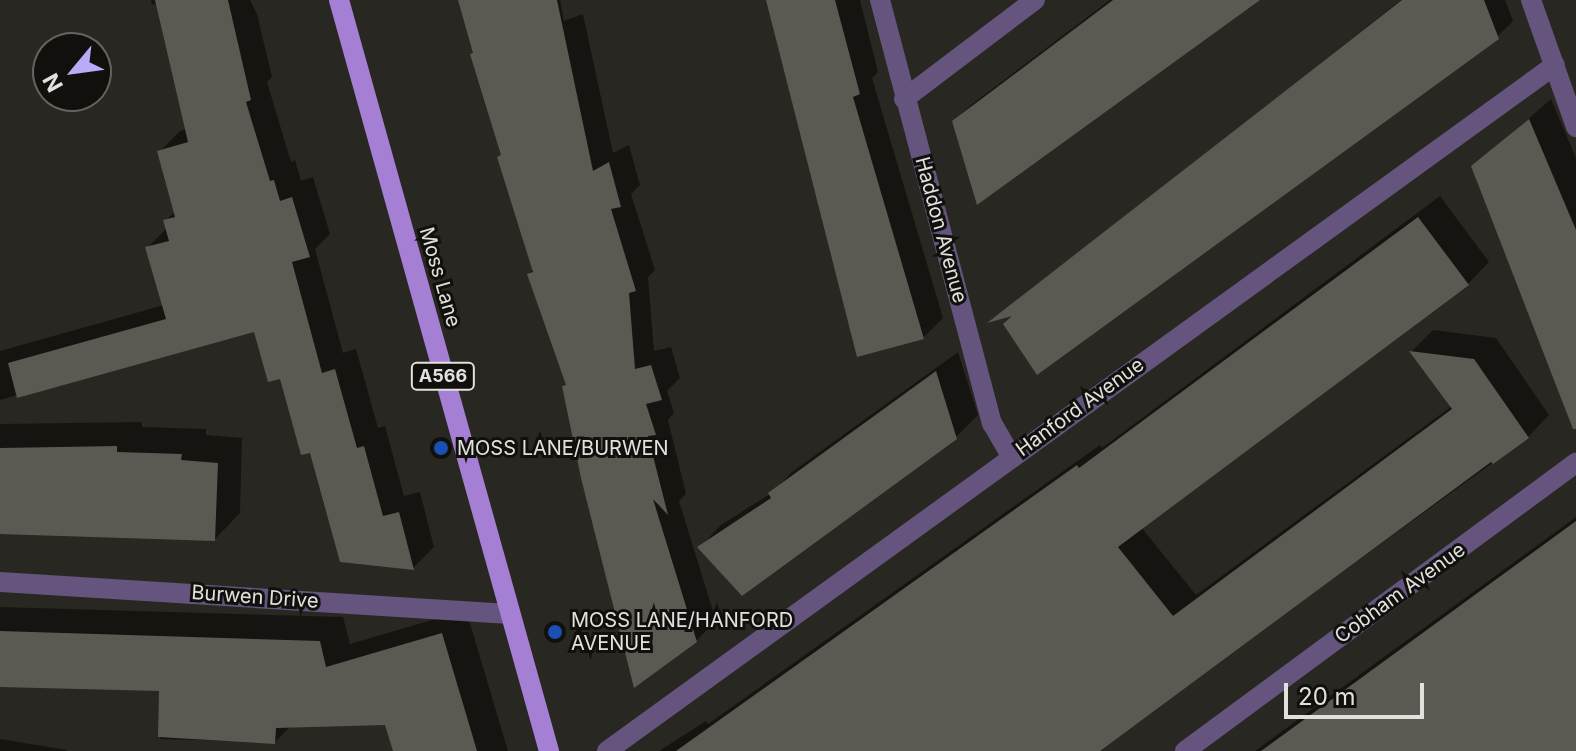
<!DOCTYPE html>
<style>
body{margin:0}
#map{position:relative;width:1576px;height:751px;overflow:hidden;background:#292721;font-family:Inter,sans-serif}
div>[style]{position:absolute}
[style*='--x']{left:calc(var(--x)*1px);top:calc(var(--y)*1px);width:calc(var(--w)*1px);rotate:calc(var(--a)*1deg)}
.shadow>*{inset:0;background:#0007}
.building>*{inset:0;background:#5c5953}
.street>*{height:20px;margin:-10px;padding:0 10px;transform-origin:10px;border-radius:10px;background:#65547d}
.primary>*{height:20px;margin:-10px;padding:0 10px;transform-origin:10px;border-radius:10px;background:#a47fd3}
.dots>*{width:22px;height:22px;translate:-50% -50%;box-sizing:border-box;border:4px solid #11100d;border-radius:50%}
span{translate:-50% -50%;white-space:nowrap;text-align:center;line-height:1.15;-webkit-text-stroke:6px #11100d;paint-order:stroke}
.shield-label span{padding:2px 6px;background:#11100d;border:2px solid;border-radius:6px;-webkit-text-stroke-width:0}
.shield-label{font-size:18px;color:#e3e1de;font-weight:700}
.street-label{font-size:20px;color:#e3e1de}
.poi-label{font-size:20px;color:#e3e1de}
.left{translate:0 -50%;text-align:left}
.north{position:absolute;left:32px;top:32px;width:80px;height:80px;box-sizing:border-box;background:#11100d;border:2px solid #656461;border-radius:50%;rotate:241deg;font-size:22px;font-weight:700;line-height:32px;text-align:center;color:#e3e1de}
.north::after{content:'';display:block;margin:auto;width:28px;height:36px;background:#bbaaf6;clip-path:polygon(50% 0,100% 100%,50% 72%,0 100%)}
.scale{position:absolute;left:1284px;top:683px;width:140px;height:36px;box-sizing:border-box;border:4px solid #e3e1de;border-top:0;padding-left:10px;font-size:24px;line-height:28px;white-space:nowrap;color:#e3e1de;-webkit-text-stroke:6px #11100d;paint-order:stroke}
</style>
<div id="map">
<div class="shadow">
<div style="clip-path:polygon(151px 0,250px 0,257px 14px,272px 77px,267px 82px,291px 162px,295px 160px,301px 181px,313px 177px,330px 234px,315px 249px,343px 353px,356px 349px,378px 428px,385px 426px,404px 496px,420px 492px,434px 547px,413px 568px,311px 450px,282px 377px,255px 329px,0 400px,0 351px,164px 305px,147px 248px,167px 228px,165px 221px,176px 211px,159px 152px,180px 131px,187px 129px,157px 3px,152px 5px)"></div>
<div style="clip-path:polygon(459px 0,560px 0,564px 21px,583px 14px,613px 153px,629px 145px,640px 185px,631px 194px,655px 270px,648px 277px,654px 351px,671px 347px,680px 378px,667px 391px,674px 413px,668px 420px,686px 494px,679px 501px,716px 621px,696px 641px,564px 387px,567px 383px,529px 274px,534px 269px)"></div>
<div style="clip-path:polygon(768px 0,860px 0,878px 72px,872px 78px,943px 318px,923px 338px)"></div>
<div style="clip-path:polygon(1110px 0,1256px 0,954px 121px,971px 105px)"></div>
<div style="clip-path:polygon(1401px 0,1505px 0,1513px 21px,1497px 37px,1015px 314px,994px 319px)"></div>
<div style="clip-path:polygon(1551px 99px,1576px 158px,1576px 413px,1474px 167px)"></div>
<div style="clip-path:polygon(1440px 196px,1489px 262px,1468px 284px,1141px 527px,1196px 595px,1452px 406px,1412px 351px,1433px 330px,1496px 338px,1549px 415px,1528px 437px,1096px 751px,659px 751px,706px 721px,708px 724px,1100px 445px,1102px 448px)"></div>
<div style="clip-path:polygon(958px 352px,978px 415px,956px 437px,700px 547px,721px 525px,773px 492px,792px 472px)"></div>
<div style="clip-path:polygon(142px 422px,142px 427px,206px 429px,206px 435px,242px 438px,240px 513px,215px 539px,0 532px,0 424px)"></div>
<div style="clip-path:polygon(1576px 517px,1576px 751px,1255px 751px)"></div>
<div style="clip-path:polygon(0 607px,343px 617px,350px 644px,466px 610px,508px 751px,394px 751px,380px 708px,291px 726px,275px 742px,160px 739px,161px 689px,0 685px)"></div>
<div style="clip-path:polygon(0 739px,67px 750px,67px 751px,0 751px)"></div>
</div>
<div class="building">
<div style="clip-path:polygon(155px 0,228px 0,251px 100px,246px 102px,270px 181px,274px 180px,280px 201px,292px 197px,310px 257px,292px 262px,322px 373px,335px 369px,357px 448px,364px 446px,383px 516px,399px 512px,414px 570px,340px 562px,310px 453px,301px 455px,280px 379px,268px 382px,254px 332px,17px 398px,8px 363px,166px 319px,145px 247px,169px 241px,163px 220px,175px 217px,157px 151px,188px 142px)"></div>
<div style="clip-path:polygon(458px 0,557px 0,593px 171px,609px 162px,621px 207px,611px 209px,636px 291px,629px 293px,635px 369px,651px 365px,662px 400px,646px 404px,656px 435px,648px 436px,668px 515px,653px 499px,697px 642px,634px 688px,581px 478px,562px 386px,566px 385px,527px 274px,533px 272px,497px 157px,501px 155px,470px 54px,473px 53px)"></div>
<div style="clip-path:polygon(766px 0,835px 0,860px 94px,853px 97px,924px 339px,857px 357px)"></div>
<div style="clip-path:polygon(1113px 0,1260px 0,977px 205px,952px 121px)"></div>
<div style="clip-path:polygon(1402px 0,1484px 0,1499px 39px,1037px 375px,1003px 324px,1012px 316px,987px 323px)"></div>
<div style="clip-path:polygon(1529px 119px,1576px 230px,1576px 429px,1573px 429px,1471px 166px)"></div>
<div style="clip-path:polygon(1418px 217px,1469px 285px,1118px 547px,1173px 616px,1452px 409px,1409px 351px,1474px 359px,1529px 438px,1493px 464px,1491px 462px,1100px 751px,676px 751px,1077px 465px,1079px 468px)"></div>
<div style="clip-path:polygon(936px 371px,957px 439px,742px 596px,697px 547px,771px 498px,768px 493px)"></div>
<div style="clip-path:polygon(117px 446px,117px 452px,182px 454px,181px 460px,218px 463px,215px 541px,0 534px,0 448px)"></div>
<div style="clip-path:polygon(1576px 521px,1576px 751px,1261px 751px)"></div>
<div style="clip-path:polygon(0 631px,320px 641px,326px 667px,442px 633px,477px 751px,393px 751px,385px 725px,276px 728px,275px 744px,158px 737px,159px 691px,0 687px)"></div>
</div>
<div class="street">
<div style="--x:880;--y:0;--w:438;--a:75.2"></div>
<div style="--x:992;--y:423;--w:39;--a:60"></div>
<div style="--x:1531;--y:0;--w:135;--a:70.5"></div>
<div style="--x:904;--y:99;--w:164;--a:-37.1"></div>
<div style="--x:0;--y:582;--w:511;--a:3.59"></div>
<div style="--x:607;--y:751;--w:1170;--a:-35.89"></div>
<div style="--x:1185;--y:751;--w:486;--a:-36.4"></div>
</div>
<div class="primary">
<div style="--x:339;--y:0;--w:780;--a:74.38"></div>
</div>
<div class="dots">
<div style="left:441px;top:448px;background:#1a4fb4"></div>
<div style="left:555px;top:632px;background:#1a4fb4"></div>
</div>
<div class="shield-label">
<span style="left:443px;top:376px">A566</span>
</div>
<div class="street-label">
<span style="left:941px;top:230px;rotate:75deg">Haddon Avenue</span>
<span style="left:440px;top:277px;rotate:74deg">Moss Lane</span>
<span style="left:1080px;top:407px;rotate:-36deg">Hanford Avenue</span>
<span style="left:1400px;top:593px;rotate:-36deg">Cobham Avenue</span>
<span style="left:255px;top:597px;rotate:4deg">Burwen Drive</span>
</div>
<div class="poi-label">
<span class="left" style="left:457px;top:448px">MOSS LANE/BURWEN</span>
<span class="left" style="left:571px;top:632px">MOSS LANE/HANFORD<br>AVENUE</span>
</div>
<div class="north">N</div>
<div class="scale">20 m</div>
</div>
